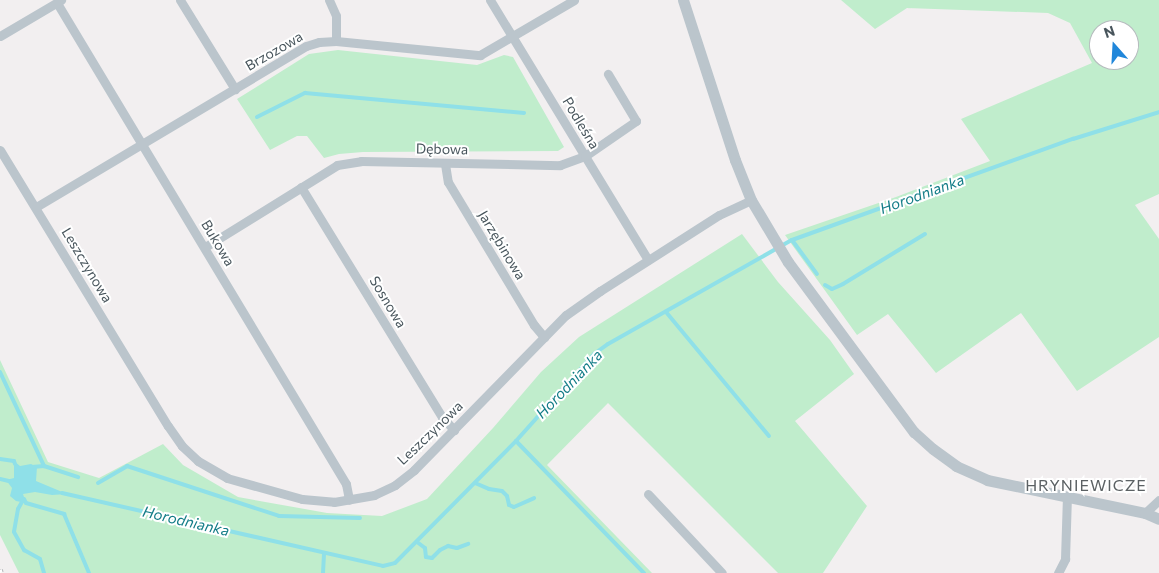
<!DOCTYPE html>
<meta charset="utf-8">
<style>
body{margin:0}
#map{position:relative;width:1159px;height:573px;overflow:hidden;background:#f2eff0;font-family:Commissioner,sans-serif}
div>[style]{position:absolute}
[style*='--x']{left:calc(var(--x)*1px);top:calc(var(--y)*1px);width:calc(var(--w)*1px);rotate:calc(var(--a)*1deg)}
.green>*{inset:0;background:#c0edcc}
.water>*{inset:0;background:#8fe0e8}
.stream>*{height:4px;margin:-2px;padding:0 2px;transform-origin:2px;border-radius:2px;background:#8fe0e8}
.minor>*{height:9px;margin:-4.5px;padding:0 4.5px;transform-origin:4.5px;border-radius:4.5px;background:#bbc5cc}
.tertiary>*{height:11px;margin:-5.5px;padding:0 5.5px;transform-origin:5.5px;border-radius:5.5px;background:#bbc5cc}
.rail>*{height:5.5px;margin-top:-2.75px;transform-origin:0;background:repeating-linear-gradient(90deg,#fff 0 11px,#b2b5b9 0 22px);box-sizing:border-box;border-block:1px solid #b2b5b9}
span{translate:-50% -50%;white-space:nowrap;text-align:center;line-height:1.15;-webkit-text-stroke:4px #fff;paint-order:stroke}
.street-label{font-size:14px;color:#48555c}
.water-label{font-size:15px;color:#127c87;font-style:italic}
.quarter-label{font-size:16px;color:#5c6164;letter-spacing:1px}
.north{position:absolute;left:1089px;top:20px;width:50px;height:50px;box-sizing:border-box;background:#fff;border:1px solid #b6bbbe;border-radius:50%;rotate:341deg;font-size:14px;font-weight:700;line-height:20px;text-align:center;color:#48555c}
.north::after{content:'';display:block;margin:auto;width:18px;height:22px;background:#2187da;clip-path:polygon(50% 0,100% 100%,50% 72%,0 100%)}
</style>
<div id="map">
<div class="green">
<div style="clip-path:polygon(evenodd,841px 0,1159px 0,1159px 194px,1135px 205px,1159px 239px,1159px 337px,1077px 391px,1021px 313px,936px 373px,888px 314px,857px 335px,785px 235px,896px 197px,990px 161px,961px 119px,1092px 63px,1070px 23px,1048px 13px,907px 8px,875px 29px,841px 0,1099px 30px,1129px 30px,1129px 60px,1099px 60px,1099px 30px)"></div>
<div style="clip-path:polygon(338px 50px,477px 65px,504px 55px,513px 57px,564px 147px,558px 151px,363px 152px,339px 154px,324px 158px,307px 136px,297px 136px,270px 150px,237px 99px,309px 54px)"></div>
<div style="clip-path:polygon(742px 234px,778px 282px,830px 340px,854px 374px,795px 421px,867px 506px,823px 573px,778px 573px,608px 403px,547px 465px,652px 573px,19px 573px,0 535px,0 360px,48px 462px,99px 478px,163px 444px,183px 465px,238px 497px,327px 513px,382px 516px,427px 499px,493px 428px,541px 372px,579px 337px)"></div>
</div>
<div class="water">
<div style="clip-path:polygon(14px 461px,20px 466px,31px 464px,37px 467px,36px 481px,67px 494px,52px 495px,35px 492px,23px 494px,26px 503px,16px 501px,10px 496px,12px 488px,6px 480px,14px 478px)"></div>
</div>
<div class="stream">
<div style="--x:257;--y:117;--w:54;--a:-26.6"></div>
<div style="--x:305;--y:93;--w:220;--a:5.2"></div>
<div style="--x:792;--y:240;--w:42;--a:53.7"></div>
<div style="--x:825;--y:285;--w:8;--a:30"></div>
<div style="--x:832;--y:289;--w:12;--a:-24"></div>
<div style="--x:843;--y:284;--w:96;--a:-31.4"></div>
<div style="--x:666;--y:312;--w:161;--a:50.3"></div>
<div style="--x:0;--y:372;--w:104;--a:64.9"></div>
<div style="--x:516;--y:441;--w:184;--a:45.9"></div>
<div style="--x:0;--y:459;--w:14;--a:8"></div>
<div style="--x:14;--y:461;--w:3;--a:72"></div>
<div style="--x:32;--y:467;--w:12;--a:-5"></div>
<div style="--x:44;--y:466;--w:36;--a:18"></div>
<div style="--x:0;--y:479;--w:9;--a:13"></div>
<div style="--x:98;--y:483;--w:34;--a:-30"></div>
<div style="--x:127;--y:466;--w:160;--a:18.2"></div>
<div style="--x:279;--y:516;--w:81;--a:1.4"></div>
<div style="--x:475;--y:483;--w:15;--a:23"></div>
<div style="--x:489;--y:489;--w:13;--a:9"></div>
<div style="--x:502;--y:491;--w:7;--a:45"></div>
<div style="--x:507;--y:496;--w:9;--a:77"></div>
<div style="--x:509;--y:505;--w:5;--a:22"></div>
<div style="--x:514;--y:507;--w:22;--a:-24"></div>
<div style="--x:62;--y:493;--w:329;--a:12.8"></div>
<div style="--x:383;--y:566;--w:12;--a:-14"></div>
<div style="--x:395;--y:563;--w:172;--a:-45.2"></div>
<div style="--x:516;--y:441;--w:117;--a:-48.1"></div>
<div style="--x:594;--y:354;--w:17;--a:-36"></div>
<div style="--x:608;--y:344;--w:211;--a:-29.5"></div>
<div style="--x:792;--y:240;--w:299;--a:-19.8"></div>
<div style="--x:1073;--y:139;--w:90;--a:-17.4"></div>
<div style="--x:24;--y:499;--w:4;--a:63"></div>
<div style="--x:26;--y:503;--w:40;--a:16"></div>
<div style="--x:64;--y:514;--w:64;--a:67"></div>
<div style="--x:23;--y:500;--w:10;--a:119"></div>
<div style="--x:18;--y:509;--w:23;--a:100"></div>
<div style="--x:14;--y:532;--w:21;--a:61"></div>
<div style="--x:24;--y:550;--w:18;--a:29"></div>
<div style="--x:40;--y:559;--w:15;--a:74"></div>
<div style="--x:417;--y:542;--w:10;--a:37"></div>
<div style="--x:425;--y:548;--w:9;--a:84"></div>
<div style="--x:426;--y:557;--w:6;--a:9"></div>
<div style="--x:432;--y:558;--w:11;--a:-45"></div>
<div style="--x:440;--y:550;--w:9;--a:-27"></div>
<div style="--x:448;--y:546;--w:9;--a:13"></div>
<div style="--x:457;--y:548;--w:12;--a:-20"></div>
<div style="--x:323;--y:573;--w:20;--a:-87"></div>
</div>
<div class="minor">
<div style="--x:180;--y:0;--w:105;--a:58.3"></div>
<div style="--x:329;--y:0;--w:17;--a:66"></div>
<div style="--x:336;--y:16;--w:25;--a:90"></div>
<div style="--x:490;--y:0;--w:304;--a:58.7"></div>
<div style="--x:57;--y:3;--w:561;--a:59"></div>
<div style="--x:346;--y:484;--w:16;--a:79"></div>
<div style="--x:0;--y:36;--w:71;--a:-30.5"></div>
<div style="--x:0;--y:150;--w:323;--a:58.7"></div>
<div style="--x:168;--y:426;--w:24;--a:55"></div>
<div style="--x:182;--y:446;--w:22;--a:43"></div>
<div style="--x:198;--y:461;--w:34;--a:30"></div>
<div style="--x:227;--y:478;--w:78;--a:15.6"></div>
<div style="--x:302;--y:499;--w:32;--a:5"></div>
<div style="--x:334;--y:502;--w:41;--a:-9.9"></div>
<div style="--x:374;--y:495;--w:23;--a:-25"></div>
<div style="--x:395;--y:485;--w:24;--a:-38"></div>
<div style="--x:414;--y:470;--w:217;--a:-45.6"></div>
<div style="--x:566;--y:315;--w:42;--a:-35.2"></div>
<div style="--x:600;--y:291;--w:141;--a:-32.6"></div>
<div style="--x:719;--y:215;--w:35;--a:-25"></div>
<div style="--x:445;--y:164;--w:18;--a:81"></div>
<div style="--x:448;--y:182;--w:167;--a:59"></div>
<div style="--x:534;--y:325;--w:16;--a:50"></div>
<div style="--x:301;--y:187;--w:270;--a:58.5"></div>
<div style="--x:442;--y:417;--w:18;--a:47"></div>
<div style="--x:36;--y:207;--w:314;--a:-30.8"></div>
<div style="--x:306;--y:46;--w:14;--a:-17"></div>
<div style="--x:319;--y:42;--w:17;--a:-3"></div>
<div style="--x:336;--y:41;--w:145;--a:5.6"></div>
<div style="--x:480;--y:55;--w:109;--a:-30.3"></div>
<div style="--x:205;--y:247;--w:155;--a:-31.8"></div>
<div style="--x:337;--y:165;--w:24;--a:-9"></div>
<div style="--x:361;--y:161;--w:199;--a:1.2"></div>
<div style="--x:560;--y:165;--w:27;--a:-20"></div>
<div style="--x:585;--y:156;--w:62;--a:-34.5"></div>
<div style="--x:636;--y:121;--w:55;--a:-120.8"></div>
<div style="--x:648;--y:494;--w:108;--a:46.9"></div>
<div style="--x:1145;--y:513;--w:19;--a:-43"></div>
<div style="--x:1058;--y:573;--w:16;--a:-63"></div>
<div style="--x:1065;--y:559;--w:62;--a:-88.2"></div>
</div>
<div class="tertiary">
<div style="--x:683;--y:0;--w:168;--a:72"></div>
<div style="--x:735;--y:160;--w:43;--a:68.2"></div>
<div style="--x:751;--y:200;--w:72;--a:59.2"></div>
<div style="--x:788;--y:262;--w:212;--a:53.5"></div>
<div style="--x:914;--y:432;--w:25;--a:42"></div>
<div style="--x:933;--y:449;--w:29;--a:36"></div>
<div style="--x:956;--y:466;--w:34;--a:24"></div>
<div style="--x:987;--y:480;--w:161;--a:11.8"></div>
<div style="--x:1145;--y:513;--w:15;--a:23"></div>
</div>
<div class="rail">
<div style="--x:0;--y:570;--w:3;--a:72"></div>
</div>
<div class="street-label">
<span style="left:274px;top:51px;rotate:-30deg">Brzozowa</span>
<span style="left:581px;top:123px;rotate:59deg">Podleśna</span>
<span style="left:442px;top:149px;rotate:1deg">Dębowa</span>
<span style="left:218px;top:243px;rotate:59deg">Bukowa</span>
<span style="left:502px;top:245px;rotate:59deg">Jarzębinowa</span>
<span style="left:87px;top:265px;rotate:59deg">Leszczynowa</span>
<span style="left:388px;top:302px;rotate:59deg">Sosnowa</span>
<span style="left:430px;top:433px;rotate:-44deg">Leszczynowa</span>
</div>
<div class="water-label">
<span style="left:922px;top:194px;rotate:-20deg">Horodnianka</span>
<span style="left:569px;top:384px;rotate:-46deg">Horodnianka</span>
<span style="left:186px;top:521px;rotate:13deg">Horodnianka</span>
</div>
<div class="quarter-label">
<span style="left:1086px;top:485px">HRYNIEWICZE</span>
</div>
<div class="north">N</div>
</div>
